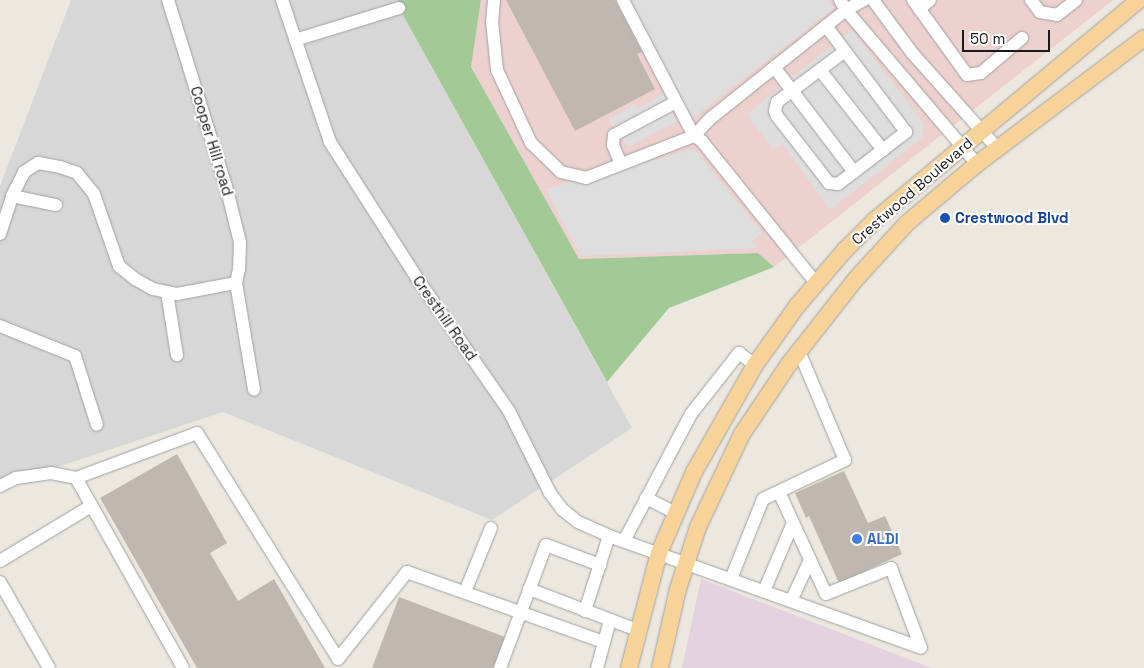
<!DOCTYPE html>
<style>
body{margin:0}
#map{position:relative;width:1144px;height:668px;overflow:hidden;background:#ece8e0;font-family:"Space Grotesk",sans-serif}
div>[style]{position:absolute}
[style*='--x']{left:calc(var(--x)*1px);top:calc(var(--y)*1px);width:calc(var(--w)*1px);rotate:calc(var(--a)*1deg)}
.residential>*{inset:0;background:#d8d7d7}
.commercial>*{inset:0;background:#edd1cf}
.industrial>*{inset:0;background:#e5d2e0}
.forest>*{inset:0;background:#a3ca96}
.parking>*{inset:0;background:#dedede}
.building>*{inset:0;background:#c0b8b0}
.roads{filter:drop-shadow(0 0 1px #a1a1a1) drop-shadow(0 0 1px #a1a1a1)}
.minor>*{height:12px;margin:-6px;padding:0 6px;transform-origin:6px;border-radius:6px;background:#fff}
.major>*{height:16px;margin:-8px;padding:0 8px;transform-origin:8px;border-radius:8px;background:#f8d399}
.dots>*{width:14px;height:14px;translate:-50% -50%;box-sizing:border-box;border:2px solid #fff;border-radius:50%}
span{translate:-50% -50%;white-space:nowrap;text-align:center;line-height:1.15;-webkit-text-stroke:4px #fff;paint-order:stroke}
.street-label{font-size:15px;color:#1a1a1a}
.transit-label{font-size:15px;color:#164399;font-weight:700}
.left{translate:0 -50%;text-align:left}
.shop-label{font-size:15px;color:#366cbe;font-weight:700}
.scale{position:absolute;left:962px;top:30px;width:88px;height:22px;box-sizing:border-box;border:2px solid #1a1a1a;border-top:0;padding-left:6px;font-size:15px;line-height:18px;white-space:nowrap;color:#1a1a1a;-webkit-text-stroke:4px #fff;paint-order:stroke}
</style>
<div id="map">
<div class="residential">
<div style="clip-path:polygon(71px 0,398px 0,399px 8px,632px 428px,492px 520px,223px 412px,0 486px,0 186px)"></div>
</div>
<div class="commercial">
<div style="clip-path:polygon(481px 0,1113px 0,774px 267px,758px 253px,579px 259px,471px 67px)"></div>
</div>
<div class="industrial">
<div style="clip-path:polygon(701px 579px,932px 668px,682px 668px)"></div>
</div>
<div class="forest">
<div style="clip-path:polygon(398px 0,481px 0,471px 67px,579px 259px,758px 253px,774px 267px,669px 308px,607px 382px,399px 8px)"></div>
</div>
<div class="parking">
<div style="clip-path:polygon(626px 0,828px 0,834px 8px,689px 121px)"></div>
<div style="clip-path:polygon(852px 30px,924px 124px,923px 137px,830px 210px,782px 143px,773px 149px,747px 114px)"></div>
<div style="clip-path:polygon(664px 94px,677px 121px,629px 147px,608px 120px,634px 104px,638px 109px)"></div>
<div style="clip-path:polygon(694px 149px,762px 233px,752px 241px,758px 248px,581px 256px,546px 189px)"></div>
</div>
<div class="building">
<div style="clip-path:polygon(506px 0,615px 0,642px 52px,637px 54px,655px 89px,575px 131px)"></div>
<div style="clip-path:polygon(177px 454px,227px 543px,210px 553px,238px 601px,274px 579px,325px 668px,197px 668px,100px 498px)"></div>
<div style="clip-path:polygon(844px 471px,868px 523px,885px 516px,902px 554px,839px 583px,809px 516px,806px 518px,795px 493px)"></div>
<div style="clip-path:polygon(399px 597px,505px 637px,493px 668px,372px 668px)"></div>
</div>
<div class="roads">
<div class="minor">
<div style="--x:168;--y:0;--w:195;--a:72.7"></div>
<div style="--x:226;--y:186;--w:58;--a:76"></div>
<div style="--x:240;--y:242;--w:27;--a:92"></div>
<div style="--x:239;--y:269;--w:14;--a:102"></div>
<div style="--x:236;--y:283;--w:108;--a:80.4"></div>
<div style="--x:282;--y:0;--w:150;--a:71.3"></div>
<div style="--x:330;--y:142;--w:165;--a:57.4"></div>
<div style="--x:419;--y:281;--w:158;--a:55.3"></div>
<div style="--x:509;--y:411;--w:92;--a:63.4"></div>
<div style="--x:550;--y:493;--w:21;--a:53"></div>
<div style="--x:563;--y:510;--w:19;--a:39"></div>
<div style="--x:578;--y:522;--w:34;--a:24"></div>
<div style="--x:609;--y:536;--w:331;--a:19.7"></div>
<div style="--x:494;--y:0;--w:21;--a:95"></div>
<div style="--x:492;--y:21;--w:49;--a:84.2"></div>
<div style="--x:497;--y:70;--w:81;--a:65"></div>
<div style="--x:531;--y:143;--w:42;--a:44"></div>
<div style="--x:561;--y:172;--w:26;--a:13"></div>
<div style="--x:586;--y:178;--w:116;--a:-21.3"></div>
<div style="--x:694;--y:136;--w:153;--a:-117.6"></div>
<div style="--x:840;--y:0;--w:12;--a:59"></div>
<div style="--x:846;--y:10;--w:202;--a:49.6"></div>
<div style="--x:873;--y:0;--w:67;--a:53.5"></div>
<div style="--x:913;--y:54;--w:126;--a:48.2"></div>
<div style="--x:913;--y:0;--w:92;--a:54.2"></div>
<div style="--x:967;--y:75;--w:14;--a:-8"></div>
<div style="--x:981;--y:73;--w:54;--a:-40.5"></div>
<div style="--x:1031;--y:0;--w:15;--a:53"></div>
<div style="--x:1040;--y:12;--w:17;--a:10"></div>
<div style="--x:1057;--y:15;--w:24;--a:-38"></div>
<div style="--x:919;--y:9;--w:14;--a:-39"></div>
<div style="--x:295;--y:40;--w:109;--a:-17.1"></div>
<div style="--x:845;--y:51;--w:85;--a:143.1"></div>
<div style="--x:777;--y:102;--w:9;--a:103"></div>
<div style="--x:775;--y:111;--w:5;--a:68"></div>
<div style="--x:777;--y:116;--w:85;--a:52.2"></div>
<div style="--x:829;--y:183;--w:9;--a:6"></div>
<div style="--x:838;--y:184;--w:20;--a:-37"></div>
<div style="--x:774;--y:67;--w:132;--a:52.7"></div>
<div style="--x:854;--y:172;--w:66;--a:-37.6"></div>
<div style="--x:906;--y:132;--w:133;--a:-127"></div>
<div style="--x:820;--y:70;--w:102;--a:51.8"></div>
<div style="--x:621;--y:164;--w:21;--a:-113"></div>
<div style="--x:613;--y:145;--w:10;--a:-84"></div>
<div style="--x:614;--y:135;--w:70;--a:-28"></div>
<div style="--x:12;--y:196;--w:45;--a:11.6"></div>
<div style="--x:0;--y:234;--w:40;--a:-72"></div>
<div style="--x:12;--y:196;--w:27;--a:-63"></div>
<div style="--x:24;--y:172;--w:17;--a:-33"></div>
<div style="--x:38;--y:163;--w:22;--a:10"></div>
<div style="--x:60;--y:167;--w:18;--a:19"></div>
<div style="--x:77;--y:173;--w:27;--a:51"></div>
<div style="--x:94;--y:194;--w:76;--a:70.9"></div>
<div style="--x:119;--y:266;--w:21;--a:39"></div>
<div style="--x:135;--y:279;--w:21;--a:29"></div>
<div style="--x:153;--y:289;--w:25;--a:12"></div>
<div style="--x:177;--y:294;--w:60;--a:-10.6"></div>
<div style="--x:816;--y:283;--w:182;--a:-128.8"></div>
<div style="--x:702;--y:141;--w:9;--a:-148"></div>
<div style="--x:694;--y:136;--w:25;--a:-47"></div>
<div style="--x:711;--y:118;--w:173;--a:-38.7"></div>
<div style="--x:846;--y:10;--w:21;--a:-29"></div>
<div style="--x:167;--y:292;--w:64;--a:81"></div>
<div style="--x:0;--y:326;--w:81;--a:21.8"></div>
<div style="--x:75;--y:356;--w:72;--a:72.3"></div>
<div style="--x:76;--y:478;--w:129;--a:-20.4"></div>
<div style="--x:197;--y:433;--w:266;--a:58"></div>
<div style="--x:338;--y:659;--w:111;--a:-51.6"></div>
<div style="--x:407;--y:572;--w:209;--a:19.6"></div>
<div style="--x:0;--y:486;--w:18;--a:-27"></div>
<div style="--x:16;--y:478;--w:35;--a:-8"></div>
<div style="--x:51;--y:473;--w:25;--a:11"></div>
<div style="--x:76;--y:478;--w:218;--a:60.6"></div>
<div style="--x:779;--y:492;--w:112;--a:65.3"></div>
<div style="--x:826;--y:594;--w:70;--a:-21.8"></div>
<div style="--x:891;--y:568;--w:85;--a:69.4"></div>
<div style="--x:646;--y:498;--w:34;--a:27"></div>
<div style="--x:624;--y:541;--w:144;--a:-62.2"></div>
<div style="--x:691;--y:414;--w:78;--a:-51.8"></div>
<div style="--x:739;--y:353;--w:20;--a:37"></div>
<div style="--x:0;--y:561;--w:106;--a:-31.1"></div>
<div style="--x:731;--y:579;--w:86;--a:-68.2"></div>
<div style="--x:763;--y:499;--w:91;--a:-25.4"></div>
<div style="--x:845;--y:460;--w:118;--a:-112.9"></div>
<div style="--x:0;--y:582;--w:99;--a:60.3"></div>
<div style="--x:529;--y:589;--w:116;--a:20.8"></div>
<div style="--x:764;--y:591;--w:74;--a:-66.9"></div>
<div style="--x:465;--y:592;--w:69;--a:-67.9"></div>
<div style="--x:791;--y:601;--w:45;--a:-65.1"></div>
<div style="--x:585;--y:611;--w:79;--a:-72.3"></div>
<div style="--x:500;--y:668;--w:131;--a:-69.5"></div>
<div style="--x:546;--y:545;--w:58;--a:20.3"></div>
<div style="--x:597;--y:668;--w:50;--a:-74.8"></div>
</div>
<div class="major">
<div style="--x:629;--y:668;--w:119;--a:-75.4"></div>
<div style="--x:659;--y:553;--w:88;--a:-66.6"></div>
<div style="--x:694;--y:472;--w:123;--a:-60.3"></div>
<div style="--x:755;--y:365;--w:72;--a:-54.6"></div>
<div style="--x:797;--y:306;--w:74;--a:-49.4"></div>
<div style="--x:845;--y:250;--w:42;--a:-45"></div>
<div style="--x:875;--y:220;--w:344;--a:-39.8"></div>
<div style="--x:660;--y:668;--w:81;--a:-77.2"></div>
<div style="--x:678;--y:589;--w:65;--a:-72.1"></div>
<div style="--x:698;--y:527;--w:103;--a:-64.7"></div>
<div style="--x:742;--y:434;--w:84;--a:-56.1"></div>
<div style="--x:789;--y:364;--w:107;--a:-51.8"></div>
<div style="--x:855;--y:280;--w:77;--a:-47.6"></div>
<div style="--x:907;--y:223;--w:92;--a:-40.1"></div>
<div style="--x:977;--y:164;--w:209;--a:-37"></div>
</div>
</div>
<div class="dots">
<div style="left:945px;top:218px;background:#1a4fb4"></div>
<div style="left:857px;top:539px;background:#3f7fe0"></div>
</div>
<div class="street-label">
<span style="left:212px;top:141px;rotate:73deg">Cooper Hill road</span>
<span style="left:912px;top:191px;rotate:-41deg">Crestwood Boulevard</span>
<span style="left:445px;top:318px;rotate:55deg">Cresthill Road</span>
</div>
<div class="transit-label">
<span class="left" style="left:955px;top:218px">Crestwood Blvd</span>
</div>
<div class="shop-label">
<span class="left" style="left:867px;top:539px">ALDI</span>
</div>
<div class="scale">50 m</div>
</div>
